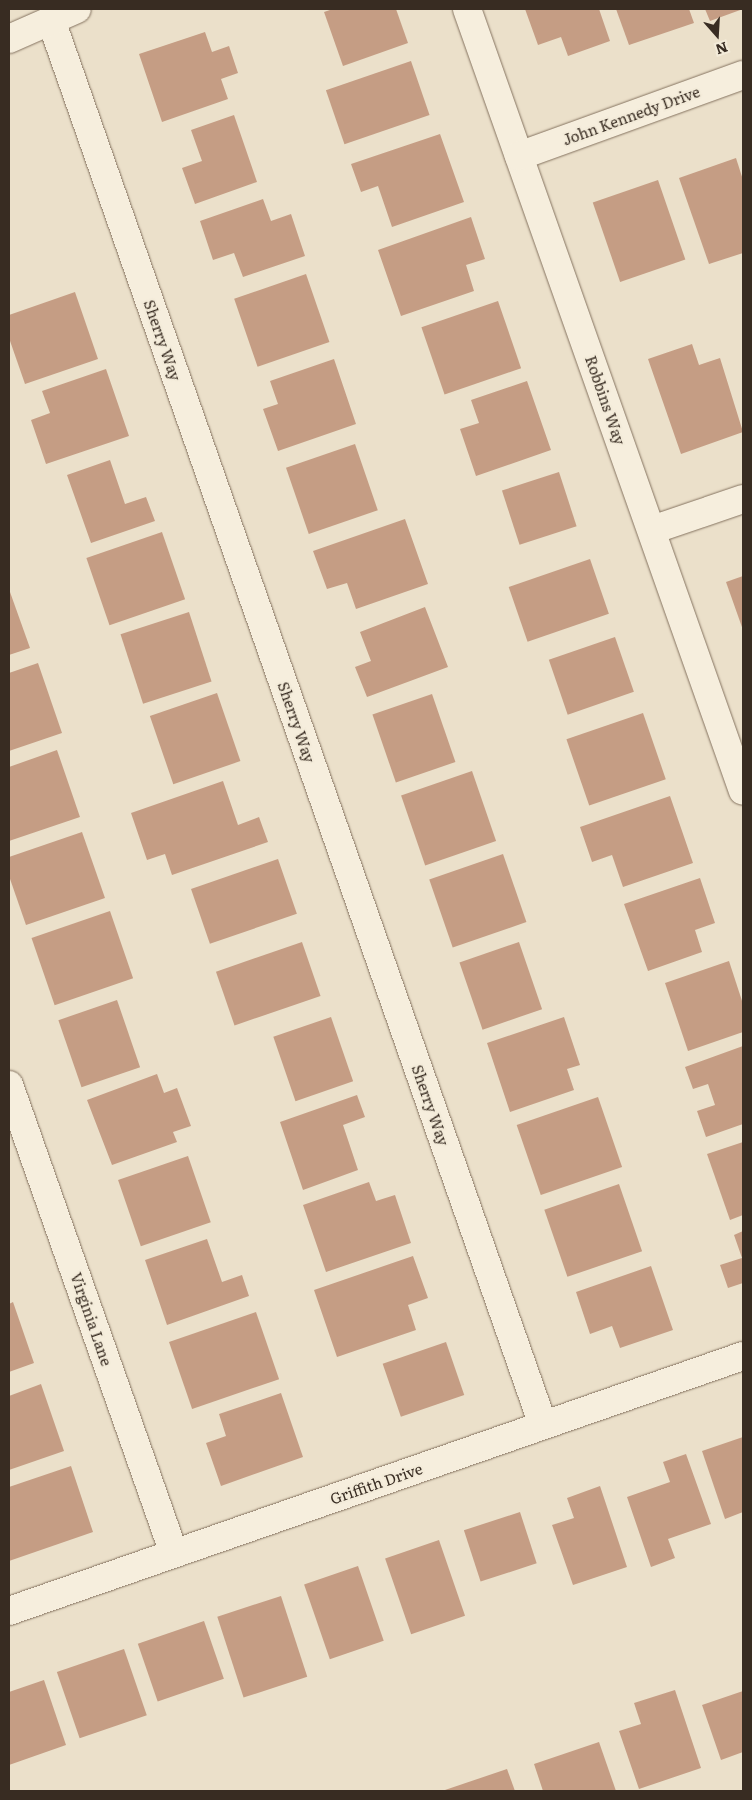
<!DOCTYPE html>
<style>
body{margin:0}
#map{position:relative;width:752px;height:1800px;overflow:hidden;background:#ebe0ca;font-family:Literata,serif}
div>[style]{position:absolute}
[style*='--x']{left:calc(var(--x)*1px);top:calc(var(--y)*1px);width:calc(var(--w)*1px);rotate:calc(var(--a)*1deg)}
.building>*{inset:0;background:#c59d84;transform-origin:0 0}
.roads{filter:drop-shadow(0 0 1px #857360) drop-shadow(0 0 1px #857360)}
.minor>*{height:28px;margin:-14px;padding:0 14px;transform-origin:14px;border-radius:14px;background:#f6eedd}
.secondary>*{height:28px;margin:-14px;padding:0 14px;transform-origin:14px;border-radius:14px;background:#f6eedd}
span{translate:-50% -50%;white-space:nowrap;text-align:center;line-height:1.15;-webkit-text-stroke:4px #f3ebd9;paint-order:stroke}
.street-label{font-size:15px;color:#382c22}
.frame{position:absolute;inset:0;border:10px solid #382c22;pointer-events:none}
.north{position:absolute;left:692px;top:10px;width:50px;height:50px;-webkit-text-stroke:4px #f3ebd9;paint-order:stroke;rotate:161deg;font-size:14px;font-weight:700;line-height:20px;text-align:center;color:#382c22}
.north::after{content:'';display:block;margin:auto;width:18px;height:22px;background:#382c22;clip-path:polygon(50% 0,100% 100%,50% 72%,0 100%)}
</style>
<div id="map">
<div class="building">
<div style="clip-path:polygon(333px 9px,396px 9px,408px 43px,343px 66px,324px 12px)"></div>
<div style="clip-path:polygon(525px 9px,599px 9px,610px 41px,568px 56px,561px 37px,538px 45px)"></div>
<div style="clip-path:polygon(616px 9px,689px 9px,694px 23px,629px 45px)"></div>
<div style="clip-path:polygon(705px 9px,743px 9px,710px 21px)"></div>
<div style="clip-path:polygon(205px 32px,212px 52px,229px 46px,238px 73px,221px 79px,228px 99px,162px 122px,139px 54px)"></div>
<div style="left:411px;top:61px;width:57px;height:90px;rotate:71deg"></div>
<div style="clip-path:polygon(234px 115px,257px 182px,195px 204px,182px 168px,202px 161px,191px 130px)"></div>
<div style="clip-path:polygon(440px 134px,464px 202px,392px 227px,378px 186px,361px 192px,351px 164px)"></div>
<div style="clip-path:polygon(736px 158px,743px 180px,743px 253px,709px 264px,679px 178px)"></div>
<div style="left:658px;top:180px;width:84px;height:69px;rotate:71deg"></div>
<div style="clip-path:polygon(263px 199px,271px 221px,291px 214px,305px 256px,243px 277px,234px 253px,213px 260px,200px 221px)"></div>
<div style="clip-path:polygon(471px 217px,485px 259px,466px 265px,474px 291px,401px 316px,378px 250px)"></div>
<div style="left:306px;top:274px;width:72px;height:76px;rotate:71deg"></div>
<div style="clip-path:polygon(75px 292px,98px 359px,25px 384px,9px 338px,9px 315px)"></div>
<div style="left:498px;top:301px;width:71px;height:81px;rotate:71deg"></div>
<div style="clip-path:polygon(692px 344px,699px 365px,720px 358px,743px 432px,681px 454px,648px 359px)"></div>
<div style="clip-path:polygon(334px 359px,356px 424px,278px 451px,263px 409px,278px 404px,270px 381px)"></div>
<div style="clip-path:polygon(106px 369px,129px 436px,46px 464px,31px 420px,50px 413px,42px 391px)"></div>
<div style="clip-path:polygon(527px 381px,551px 450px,476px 476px,460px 429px,479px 423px,471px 400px)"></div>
<div style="left:355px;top:444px;width:70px;height:73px;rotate:71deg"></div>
<div style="clip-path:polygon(110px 460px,125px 504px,146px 497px,155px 521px,91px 543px,67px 475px)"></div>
<div style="left:559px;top:472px;width:57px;height:60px;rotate:72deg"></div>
<div style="clip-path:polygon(405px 519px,428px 584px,356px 609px,347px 583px,327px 589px,313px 551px)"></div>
<div style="left:162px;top:532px;width:71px;height:80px;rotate:71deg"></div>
<div style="left:590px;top:559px;width:58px;height:86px;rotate:71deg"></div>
<div style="clip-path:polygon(743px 576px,743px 630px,726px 582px)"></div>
<div style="clip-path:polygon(10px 592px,30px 648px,9px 655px,9px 593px)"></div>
<div style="clip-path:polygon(425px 607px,448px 667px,367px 697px,355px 667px,371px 661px,360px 632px)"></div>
<div style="left:189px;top:612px;width:73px;height:72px;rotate:72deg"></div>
<div style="left:615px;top:637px;width:58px;height:70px;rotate:71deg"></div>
<div style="clip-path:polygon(38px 663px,62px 733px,9px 751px,9px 673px)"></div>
<div style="left:217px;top:693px;width:72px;height:71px;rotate:71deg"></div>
<div style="left:432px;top:694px;width:72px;height:63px;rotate:71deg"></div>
<div style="left:643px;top:713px;width:70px;height:81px;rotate:71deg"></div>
<div style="clip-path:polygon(57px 750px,80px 817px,9px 841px,9px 767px)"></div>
<div style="left:472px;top:771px;width:74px;height:75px;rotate:71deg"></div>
<div style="clip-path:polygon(223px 781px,238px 825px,259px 817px,268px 842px,172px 875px,165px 854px,147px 860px,131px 813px)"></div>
<div style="clip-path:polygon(670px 796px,693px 863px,623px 887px,612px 855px,592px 862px,580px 827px)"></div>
<div style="clip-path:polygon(82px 832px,105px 898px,26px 925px,9px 876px,9px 857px)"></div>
<div style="left:503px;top:854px;width:72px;height:78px;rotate:71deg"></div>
<div style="left:278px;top:859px;width:58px;height:92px;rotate:71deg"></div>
<div style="clip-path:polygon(700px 878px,715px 923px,695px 930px,702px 952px,648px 971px,624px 904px)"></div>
<div style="left:110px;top:911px;width:71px;height:83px;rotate:71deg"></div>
<div style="left:302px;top:942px;width:57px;height:91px;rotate:71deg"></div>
<div style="left:519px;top:942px;width:71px;height:63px;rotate:71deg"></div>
<div style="clip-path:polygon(729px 961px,743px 1004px,743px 1032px,688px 1051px,665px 983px)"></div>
<div style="left:117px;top:1000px;width:71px;height:62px;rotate:71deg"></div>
<div style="left:331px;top:1017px;width:68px;height:61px;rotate:71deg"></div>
<div style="clip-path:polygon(564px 1017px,580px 1065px,567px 1069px,574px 1090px,510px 1112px,487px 1043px)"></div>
<div style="clip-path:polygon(743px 1046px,743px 1124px,706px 1137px,697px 1111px,715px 1105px,708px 1084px,693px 1089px,685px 1067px)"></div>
<div style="clip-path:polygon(157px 1074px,164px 1093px,177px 1088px,191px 1126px,173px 1132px,177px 1142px,112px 1165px,87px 1100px)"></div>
<div style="clip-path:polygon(357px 1095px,365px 1117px,343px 1125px,358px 1170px,303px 1190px,280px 1122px)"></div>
<div style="left:598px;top:1097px;width:74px;height:86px;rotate:71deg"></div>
<div style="clip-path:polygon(743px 1142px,743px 1215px,730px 1220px,707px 1154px)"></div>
<div style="left:188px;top:1156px;width:70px;height:74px;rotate:71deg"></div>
<div style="clip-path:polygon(369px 1182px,376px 1201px,395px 1195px,411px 1243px,326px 1272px,303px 1205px)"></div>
<div style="left:619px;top:1184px;width:71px;height:79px;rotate:71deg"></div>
<div style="clip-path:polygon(743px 1231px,743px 1283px,728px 1288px,720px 1265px,742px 1258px,734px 1235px)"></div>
<div style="clip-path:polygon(207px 1239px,222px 1282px,242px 1275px,249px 1296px,167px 1325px,145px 1260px)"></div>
<div style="clip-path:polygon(413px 1256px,428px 1298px,408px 1305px,416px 1330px,337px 1357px,314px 1290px)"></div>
<div style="clip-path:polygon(651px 1266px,673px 1330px,620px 1348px,612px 1326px,590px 1334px,576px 1292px)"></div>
<div style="clip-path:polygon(13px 1302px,34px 1363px,9px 1372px,9px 1304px)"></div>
<div style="left:256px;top:1312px;width:71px;height:92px;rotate:71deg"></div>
<div style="left:446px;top:1342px;width:56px;height:67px;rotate:71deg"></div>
<div style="clip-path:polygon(41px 1384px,64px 1451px,9px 1470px,9px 1396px)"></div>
<div style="clip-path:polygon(281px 1393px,303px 1457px,221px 1486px,206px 1443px,226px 1436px,219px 1414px)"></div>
<div style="clip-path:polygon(743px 1437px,743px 1512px,725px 1519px,702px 1451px)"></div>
<div style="clip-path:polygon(686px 1454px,711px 1524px,668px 1539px,675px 1558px,651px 1567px,627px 1497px,670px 1482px,663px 1462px)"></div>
<div style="clip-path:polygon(71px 1466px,93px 1532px,9px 1561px,9px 1487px)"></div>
<div style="clip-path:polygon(600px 1486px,627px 1567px,573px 1585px,552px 1525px,574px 1518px,567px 1498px)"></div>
<div style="left:520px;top:1512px;width:54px;height:59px;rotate:72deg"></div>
<div style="left:439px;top:1540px;width:80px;height:57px;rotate:71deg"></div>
<div style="left:358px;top:1566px;width:79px;height:57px;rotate:71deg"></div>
<div style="left:281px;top:1596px;width:85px;height:67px;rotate:72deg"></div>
<div style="left:204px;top:1621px;width:61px;height:70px;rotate:71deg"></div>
<div style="left:124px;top:1649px;width:70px;height:71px;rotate:71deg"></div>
<div style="clip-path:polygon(44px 1680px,66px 1745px,9px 1765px,9px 1692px)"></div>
<div style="clip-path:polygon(675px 1690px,701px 1768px,639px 1789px,619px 1731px,641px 1724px,634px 1703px)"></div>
<div style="clip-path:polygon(743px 1691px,743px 1752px,721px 1760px,702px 1705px)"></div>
<div style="clip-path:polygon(599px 1742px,616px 1791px,543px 1791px,534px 1764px)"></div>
<div style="clip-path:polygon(507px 1769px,515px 1791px,442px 1791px)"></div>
</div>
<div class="roads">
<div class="minor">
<div style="--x:467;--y:9;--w:829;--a:70.56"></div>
<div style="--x:51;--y:20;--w:1489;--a:70.7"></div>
<div style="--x:519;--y:156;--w:238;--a:-19.9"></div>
<div style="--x:652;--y:530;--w:96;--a:-18.8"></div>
<div style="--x:9;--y:1085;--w:497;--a:70.6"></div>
<div style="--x:9;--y:1611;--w:777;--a:-19.16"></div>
</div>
<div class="secondary">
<div style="--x:9;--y:39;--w:74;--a:-23.8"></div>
</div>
</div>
<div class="street-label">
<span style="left:631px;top:115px;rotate:-20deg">John Kennedy Drive</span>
<span style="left:163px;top:340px;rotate:71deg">Sherry Way</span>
<span style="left:606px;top:400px;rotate:71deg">Robbins Way</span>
<span style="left:297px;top:722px;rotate:71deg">Sherry Way</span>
<span style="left:431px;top:1105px;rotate:71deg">Sherry Way</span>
<span style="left:92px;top:1319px;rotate:71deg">Virginia Lane</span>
<span style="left:376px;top:1483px;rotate:-19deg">Griffith Drive</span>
</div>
<div class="frame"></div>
<div class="north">N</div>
</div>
